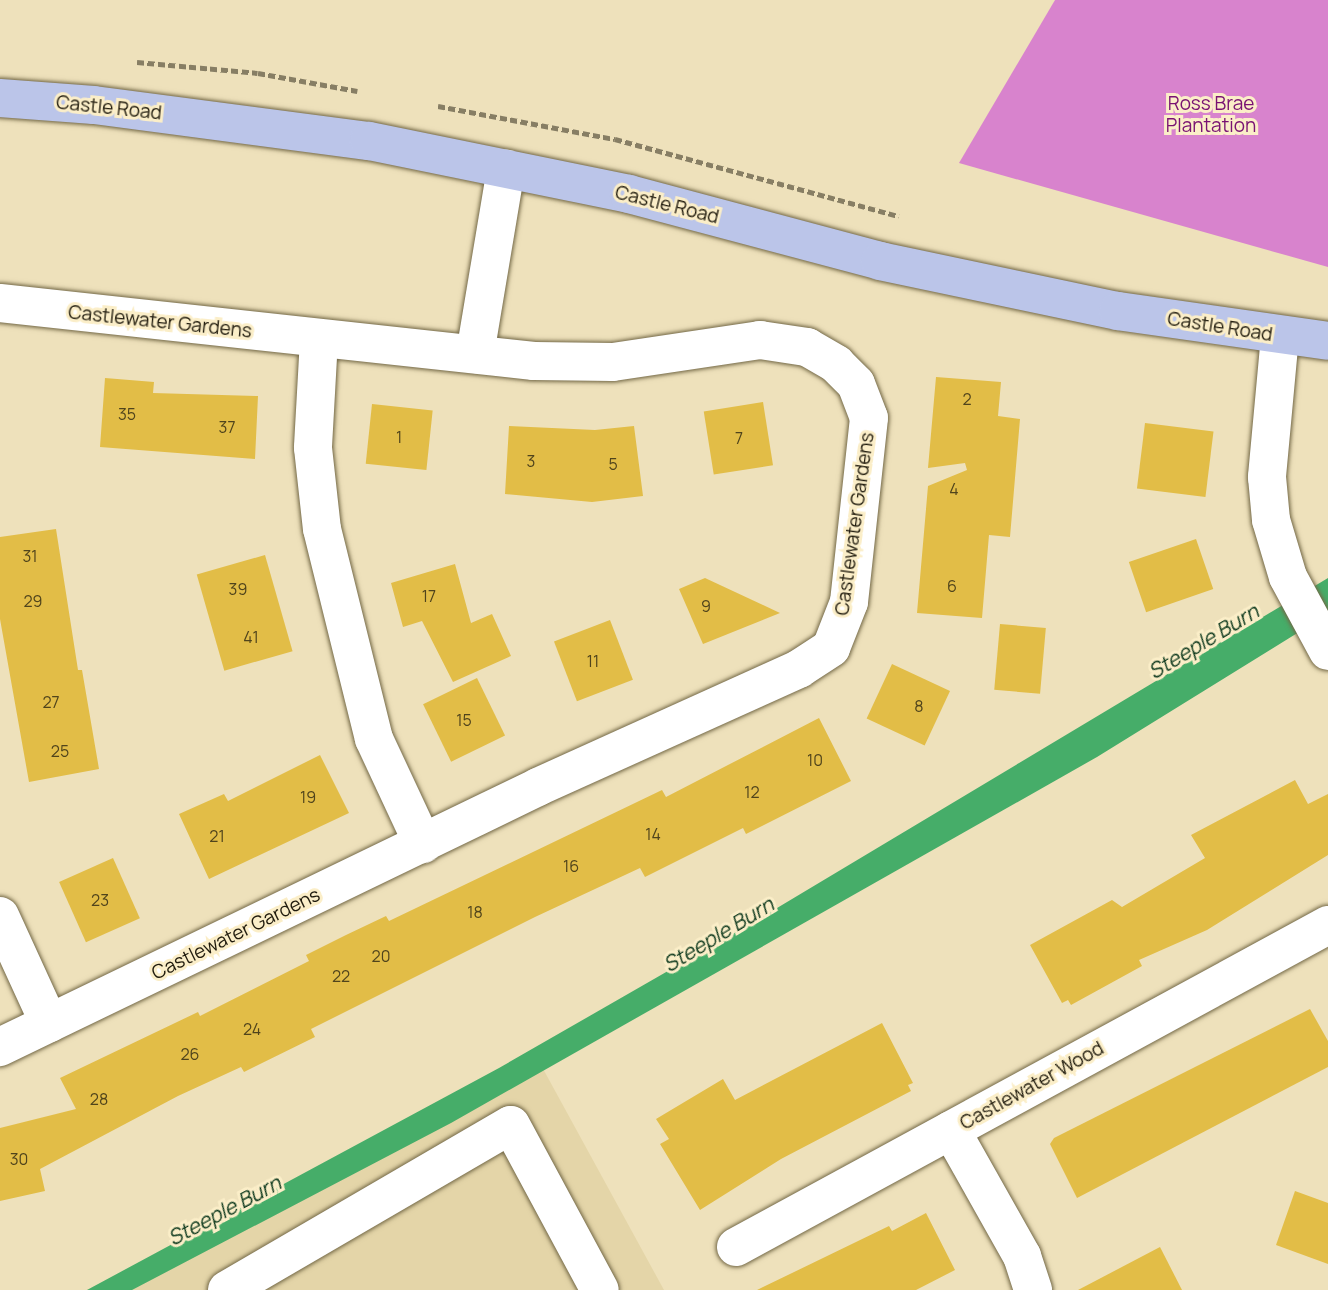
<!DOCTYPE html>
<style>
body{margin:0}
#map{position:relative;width:1328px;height:1290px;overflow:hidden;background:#eee1bb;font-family:Manrope,sans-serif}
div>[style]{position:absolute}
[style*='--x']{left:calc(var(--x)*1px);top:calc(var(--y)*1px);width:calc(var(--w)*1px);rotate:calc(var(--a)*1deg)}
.built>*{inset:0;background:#e4d5a8}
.forest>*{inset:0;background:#d883cd}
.water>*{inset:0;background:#46ad69}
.building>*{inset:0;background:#e2bd47;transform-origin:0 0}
.path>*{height:4.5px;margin-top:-2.25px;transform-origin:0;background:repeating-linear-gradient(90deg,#877e64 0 7px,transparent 0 10.5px)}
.roads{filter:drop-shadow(0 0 2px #736846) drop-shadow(0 0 2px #736846)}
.minor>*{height:38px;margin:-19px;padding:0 19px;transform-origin:19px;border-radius:19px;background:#fff}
.major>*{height:38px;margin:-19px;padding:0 19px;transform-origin:19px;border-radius:19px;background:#bbc5e9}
span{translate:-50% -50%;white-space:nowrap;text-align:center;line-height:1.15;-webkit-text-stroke:6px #fbeec8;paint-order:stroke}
.number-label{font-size:16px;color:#50441c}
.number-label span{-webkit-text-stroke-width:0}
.park-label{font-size:19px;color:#791272}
.street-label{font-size:19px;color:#201b0d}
.water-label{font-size:21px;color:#0f3a1e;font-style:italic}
</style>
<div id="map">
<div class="built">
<div style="clip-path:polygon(536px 1056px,664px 1290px,87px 1290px)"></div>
</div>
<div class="forest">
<div style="clip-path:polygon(1055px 0,1328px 0,1328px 267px,959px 163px)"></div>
</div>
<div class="water">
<div style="clip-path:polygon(1328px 578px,1328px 614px,1097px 757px,451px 1123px,132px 1290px,87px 1290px,499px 1068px,762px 917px)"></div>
</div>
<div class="building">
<div style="clip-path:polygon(936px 377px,1001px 382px,998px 416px,1020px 419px,1010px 537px,989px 535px,982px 618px,917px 613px,928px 486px,967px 470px,965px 463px,928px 468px)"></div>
<div style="clip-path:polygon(105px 378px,154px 382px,153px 393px,258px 396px,255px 459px,100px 447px)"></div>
<div style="left:763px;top:402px;width:64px;height:60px;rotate:81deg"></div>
<div style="left:372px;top:404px;width:61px;height:60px;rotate:6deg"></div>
<div style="left:1145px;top:423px;width:69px;height:66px;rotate:7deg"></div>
<div style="clip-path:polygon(509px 426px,595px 430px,634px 426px,643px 496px,592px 502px,505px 494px)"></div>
<div style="clip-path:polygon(56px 529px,78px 670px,82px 670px,99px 769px,29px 782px,0 619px,0 537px)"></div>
<div style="left:1196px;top:539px;width:53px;height:71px;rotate:71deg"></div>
<div style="left:265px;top:555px;width:100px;height:71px;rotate:74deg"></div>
<div style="clip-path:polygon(455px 564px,471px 623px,492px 614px,511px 656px,453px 682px,422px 621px,403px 627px,391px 583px)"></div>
<div style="clip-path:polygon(705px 578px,780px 613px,703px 644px,679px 589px)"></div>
<div style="left:610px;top:620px;width:64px;height:60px;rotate:69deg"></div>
<div style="left:1000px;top:624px;width:46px;height:66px;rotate:5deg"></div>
<div style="left:892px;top:664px;width:64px;height:60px;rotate:25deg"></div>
<div style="left:477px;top:678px;width:64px;height:60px;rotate:64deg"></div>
<div style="clip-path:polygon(819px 718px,851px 781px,746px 834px,743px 828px,645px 877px,640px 868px,535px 917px,311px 1029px,315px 1037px,244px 1072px,241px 1067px,178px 1096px,40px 1169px,45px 1191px,0 1201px,0 1128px,76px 1109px,60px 1078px,198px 1012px,200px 1016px,309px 961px,306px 955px,346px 935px,386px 916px,389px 921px,662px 790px,666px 797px)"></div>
<div style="clip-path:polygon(320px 755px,349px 813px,209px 879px,179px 814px,224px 794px,228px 801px)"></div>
<div style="clip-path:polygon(1295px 780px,1308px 804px,1328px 794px,1328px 855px,1207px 930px,1139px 960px,1142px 966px,1071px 1005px,1068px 1000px,1062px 1003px,1030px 945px,1112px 900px,1122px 907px,1205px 858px,1191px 835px)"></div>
<div style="left:113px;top:858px;width:66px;height:59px;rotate:66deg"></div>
<div style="clip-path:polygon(1310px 1009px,1328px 1041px,1328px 1067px,1077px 1198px,1050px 1144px,1054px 1138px)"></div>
<div style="clip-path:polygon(882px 1023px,913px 1083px,908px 1085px,911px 1091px,781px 1159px,700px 1210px,660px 1144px,669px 1139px,656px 1119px,723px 1079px,735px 1100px)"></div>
<div style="clip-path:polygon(1295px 1191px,1328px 1203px,1328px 1264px,1276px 1245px)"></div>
<div style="clip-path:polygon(926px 1213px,955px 1270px,916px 1290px,757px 1290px,889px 1226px,892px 1231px)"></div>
<div style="clip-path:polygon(1160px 1247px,1182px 1290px,1078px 1290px)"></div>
</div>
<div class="path">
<div style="--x:137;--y:62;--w:121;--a:5.2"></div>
<div style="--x:258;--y:73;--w:101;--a:10.3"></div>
<div style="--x:438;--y:106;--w:180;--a:10.6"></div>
<div style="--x:615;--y:139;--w:294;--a:15.2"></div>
</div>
<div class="roads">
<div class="minor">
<div style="--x:0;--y:303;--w:537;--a:6.2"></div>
<div style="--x:534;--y:361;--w:79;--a:0.7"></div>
<div style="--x:613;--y:362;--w:149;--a:-8.5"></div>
<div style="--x:760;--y:340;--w:48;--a:8.5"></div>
<div style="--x:807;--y:347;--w:34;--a:30"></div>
<div style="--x:836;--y:364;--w:28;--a:45"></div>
<div style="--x:856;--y:384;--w:36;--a:69"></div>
<div style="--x:869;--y:418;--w:185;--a:96.2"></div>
<div style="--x:849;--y:602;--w:49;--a:111.4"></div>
<div style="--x:831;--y:648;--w:38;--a:147"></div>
<div style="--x:799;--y:669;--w:286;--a:155.7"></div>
<div style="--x:538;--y:787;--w:598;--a:154.21"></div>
<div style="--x:1280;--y:336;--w:142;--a:95.3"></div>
<div style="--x:1267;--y:477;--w:43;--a:84.7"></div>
<div style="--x:1271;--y:520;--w:59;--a:73.4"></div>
<div style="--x:1288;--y:577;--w:84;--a:61.6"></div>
<div style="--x:319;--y:339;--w:109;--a:93.2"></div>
<div style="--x:313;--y:448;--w:81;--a:83.7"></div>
<div style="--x:322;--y:529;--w:216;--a:76.1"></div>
<div style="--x:374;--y:739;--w:116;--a:65"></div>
<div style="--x:475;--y:354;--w:188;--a:-80.5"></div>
<div style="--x:0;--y:916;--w:118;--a:65.4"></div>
<div style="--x:951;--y:1130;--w:145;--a:60.6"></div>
<div style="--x:1022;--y:1256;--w:36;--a:72"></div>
<div style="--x:736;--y:1247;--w:674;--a:-28.54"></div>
<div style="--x:227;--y:1290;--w:328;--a:-30.2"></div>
<div style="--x:511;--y:1125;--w:187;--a:61.7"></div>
</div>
<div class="major">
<div style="--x:0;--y:98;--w:94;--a:4.3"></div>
<div style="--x:94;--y:105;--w:277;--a:7.5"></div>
<div style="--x:369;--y:141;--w:265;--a:11.5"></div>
<div style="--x:629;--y:194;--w:260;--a:14.9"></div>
<div style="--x:880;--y:261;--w:243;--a:11.9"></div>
<div style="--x:1118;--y:311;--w:212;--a:8.1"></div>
</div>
</div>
<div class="number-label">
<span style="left:967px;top:399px">2</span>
<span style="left:127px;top:414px">35</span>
<span style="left:227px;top:427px">37</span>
<span style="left:399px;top:437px">1</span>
<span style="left:739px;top:438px">7</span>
<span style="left:531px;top:461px">3</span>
<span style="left:613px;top:464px">5</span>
<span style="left:954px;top:489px">4</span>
<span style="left:30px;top:556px">31</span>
<span style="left:952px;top:586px">6</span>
<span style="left:238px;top:589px">39</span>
<span style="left:429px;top:596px">17</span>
<span style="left:33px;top:601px">29</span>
<span style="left:706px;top:606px">9</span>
<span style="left:251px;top:637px">41</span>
<span style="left:593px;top:661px">11</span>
<span style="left:51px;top:702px">27</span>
<span style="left:919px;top:706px">8</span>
<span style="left:464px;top:720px">15</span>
<span style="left:60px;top:751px">25</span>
<span style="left:815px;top:760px">10</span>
<span style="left:752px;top:792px">12</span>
<span style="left:308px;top:797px">19</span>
<span style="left:653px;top:834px">14</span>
<span style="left:217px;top:836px">21</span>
<span style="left:571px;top:866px">16</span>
<span style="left:100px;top:900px">23</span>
<span style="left:475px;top:912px">18</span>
<span style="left:381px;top:956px">20</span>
<span style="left:341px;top:976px">22</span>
<span style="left:252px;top:1029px">24</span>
<span style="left:190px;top:1054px">26</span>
<span style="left:99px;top:1099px">28</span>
<span style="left:19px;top:1159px">30</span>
</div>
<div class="park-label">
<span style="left:1211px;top:115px">Ross Brae<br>Plantation</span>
</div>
<div class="street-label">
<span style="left:109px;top:108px;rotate:6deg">Castle Road</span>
<span style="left:667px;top:205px;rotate:14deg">Castle Road</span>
<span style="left:160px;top:322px;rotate:6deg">Castlewater Gardens</span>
<span style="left:1220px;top:327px;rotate:9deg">Castle Road</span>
<span style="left:855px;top:524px;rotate:-82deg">Castlewater Gardens</span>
<span style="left:236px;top:934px;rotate:-26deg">Castlewater Gardens</span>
<span style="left:1032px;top:1086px;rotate:-29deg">Castlewater Wood</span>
</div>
<div class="water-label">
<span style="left:1203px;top:641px;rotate:-31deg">Steeple Burn</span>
<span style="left:718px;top:934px;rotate:-31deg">Steeple Burn</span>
<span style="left:224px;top:1210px;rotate:-28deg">Steeple Burn</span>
</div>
</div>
